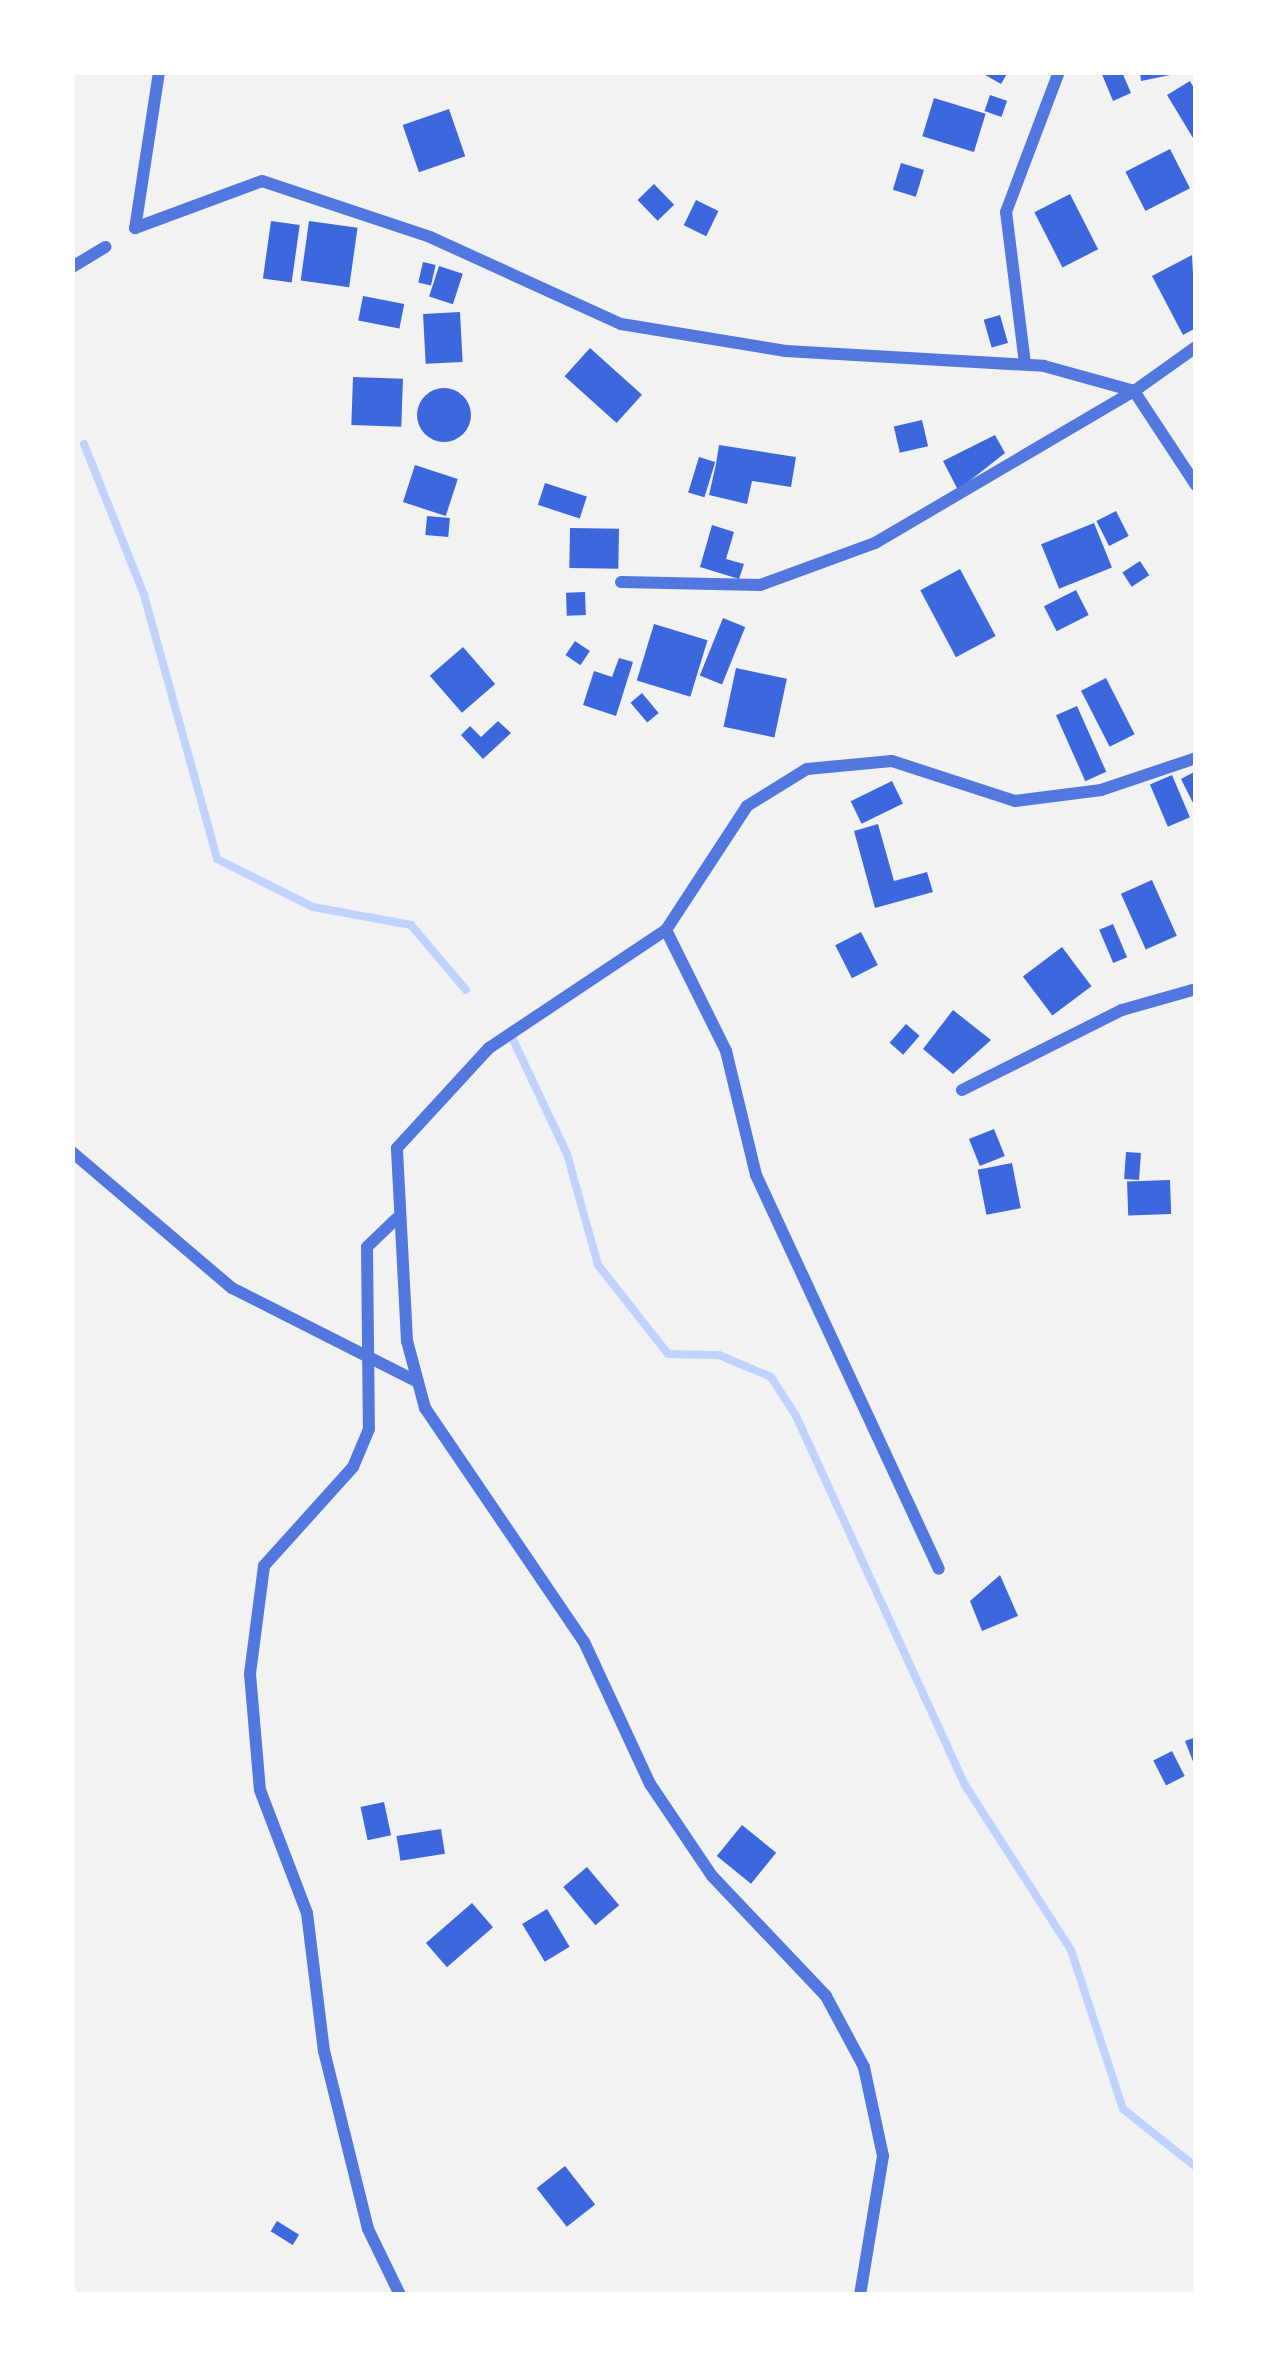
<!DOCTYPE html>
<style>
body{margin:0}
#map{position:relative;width:1268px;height:2367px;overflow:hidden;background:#f2f2f2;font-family:"Work Sans",sans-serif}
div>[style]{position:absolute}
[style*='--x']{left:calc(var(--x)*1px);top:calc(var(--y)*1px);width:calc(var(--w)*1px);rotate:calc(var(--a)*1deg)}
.stream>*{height:8px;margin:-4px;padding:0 4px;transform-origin:4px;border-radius:4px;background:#bfd3fe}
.building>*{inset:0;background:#3d67dc;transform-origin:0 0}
.round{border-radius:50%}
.minor>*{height:12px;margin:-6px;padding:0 6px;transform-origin:6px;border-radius:6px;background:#5277de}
span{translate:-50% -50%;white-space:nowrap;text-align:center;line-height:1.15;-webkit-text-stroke:12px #fff;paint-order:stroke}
.frame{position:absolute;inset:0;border:75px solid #fff;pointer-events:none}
</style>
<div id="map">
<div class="stream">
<div style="--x:84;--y:444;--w:162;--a:68.3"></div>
<div style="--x:144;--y:595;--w:274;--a:74.5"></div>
<div style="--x:217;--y:859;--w:107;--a:26.6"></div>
<div style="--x:313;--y:907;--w:100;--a:10.4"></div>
<div style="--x:411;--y:925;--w:85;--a:49.8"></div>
<div style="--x:510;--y:1033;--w:134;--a:64.8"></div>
<div style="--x:567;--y:1154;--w:115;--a:74.4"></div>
<div style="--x:598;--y:1265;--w:113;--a:51.8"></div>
<div style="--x:668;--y:1354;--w:51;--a:1.1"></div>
<div style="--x:719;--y:1355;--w:56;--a:22.9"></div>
<div style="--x:771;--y:1377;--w:46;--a:57.3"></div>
<div style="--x:796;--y:1416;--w:406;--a:65.4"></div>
<div style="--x:965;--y:1785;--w:196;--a:57.3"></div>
<div style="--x:1071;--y:1950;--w:167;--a:71.9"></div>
<div style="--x:1123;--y:2109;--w:93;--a:38.5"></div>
</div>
<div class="building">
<div style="clip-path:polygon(980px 72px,1008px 72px,1001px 84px)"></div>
<div style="clip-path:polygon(1101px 72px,1122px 72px,1131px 93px,1113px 101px)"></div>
<div style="clip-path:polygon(1140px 72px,1175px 72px,1175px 74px,1141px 81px)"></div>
<div style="clip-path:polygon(1190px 81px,1196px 92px,1196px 143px,1167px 95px)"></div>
<div style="left:990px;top:95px;width:18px;height:17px;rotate:19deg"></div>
<div style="left:934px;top:98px;width:54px;height:40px;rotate:17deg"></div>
<div style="left:449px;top:109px;width:50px;height:49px;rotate:71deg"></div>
<div style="left:1170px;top:149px;width:44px;height:50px;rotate:63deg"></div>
<div style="left:901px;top:163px;width:24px;height:28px;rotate:17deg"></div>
<div style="left:654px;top:184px;width:29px;height:23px;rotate:46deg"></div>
<div style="left:1070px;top:194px;width:62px;height:40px;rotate:63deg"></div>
<div style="left:696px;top:200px;width:25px;height:28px;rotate:26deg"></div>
<div style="left:271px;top:221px;width:29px;height:58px;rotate:8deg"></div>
<div style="left:309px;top:221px;width:49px;height:60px;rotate:8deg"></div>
<div style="clip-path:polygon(1192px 255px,1196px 328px,1183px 335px,1152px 276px)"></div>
<div style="left:423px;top:262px;width:13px;height:21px;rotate:13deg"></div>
<div style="left:439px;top:266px;width:25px;height:32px;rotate:18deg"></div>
<div style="left:363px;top:296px;width:42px;height:25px;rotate:11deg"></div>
<div style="left:460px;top:312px;width:50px;height:37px;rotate:87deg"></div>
<div style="left:1000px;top:315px;width:29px;height:17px;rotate:74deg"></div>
<div style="left:590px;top:348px;width:70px;height:38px;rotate:42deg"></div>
<div style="left:353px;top:377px;width:50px;height:48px;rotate:2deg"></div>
<div class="round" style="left:417px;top:388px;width:54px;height:54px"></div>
<div style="left:922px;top:420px;width:27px;height:29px;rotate:77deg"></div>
<div style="clip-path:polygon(995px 435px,1005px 453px,958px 490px,943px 461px)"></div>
<div style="clip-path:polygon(719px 445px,796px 457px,791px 487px,752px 481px,747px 504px,709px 495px,716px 464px,754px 473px,716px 464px)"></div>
<div style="left:699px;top:457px;width:17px;height:37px;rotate:17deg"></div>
<div style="left:415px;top:465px;width:45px;height:39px;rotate:18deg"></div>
<div style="left:545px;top:483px;width:44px;height:23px;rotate:18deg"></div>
<div style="left:1116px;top:511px;width:28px;height:22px;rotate:63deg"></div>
<div style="left:427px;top:516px;width:23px;height:19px;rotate:5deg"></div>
<div style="left:1094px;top:523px;width:48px;height:57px;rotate:68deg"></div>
<div style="clip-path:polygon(712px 525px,734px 532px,726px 559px,744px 564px,739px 579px,700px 567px)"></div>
<div style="left:570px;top:528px;width:49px;height:40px;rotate:1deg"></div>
<div style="left:1140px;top:561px;width:17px;height:21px;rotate:57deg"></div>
<div style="left:960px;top:569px;width:76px;height:45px;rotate:62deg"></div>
<div style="left:1076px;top:590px;width:28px;height:36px;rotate:63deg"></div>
<div style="left:585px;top:592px;width:23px;height:19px;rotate:88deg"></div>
<div style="left:723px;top:618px;width:24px;height:62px;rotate:22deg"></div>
<div style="left:654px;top:624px;width:56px;height:59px;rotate:17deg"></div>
<div style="left:575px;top:641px;width:18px;height:17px;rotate:34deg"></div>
<div style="left:463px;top:647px;width:49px;height:44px;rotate:49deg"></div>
<div style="clip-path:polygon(619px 658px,633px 662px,616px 716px,583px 705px,594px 671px,612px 677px)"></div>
<div style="left:736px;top:668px;width:52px;height:60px;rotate:12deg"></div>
<div style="left:1106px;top:678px;width:63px;height:28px;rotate:63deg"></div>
<div style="left:642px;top:693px;width:26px;height:15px;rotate:50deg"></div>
<div style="left:1077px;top:706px;width:72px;height:23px;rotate:66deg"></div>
<div style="clip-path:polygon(498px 721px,511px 733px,483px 759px,461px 735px,470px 726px,481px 737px)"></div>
<div style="clip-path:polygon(1196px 771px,1196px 809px,1181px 779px)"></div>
<div style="left:1172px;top:775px;width:46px;height:24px;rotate:67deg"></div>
<div style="left:892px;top:781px;width:25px;height:46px;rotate:64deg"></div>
<div style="clip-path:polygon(878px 824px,894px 881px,927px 872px,933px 892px,875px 908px,854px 831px)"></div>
<div style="left:1152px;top:880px;width:61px;height:34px;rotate:66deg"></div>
<div style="left:1113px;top:924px;width:36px;height:15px;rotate:67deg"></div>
<div style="left:861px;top:932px;width:37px;height:29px;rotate:63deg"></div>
<div style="left:1062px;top:947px;width:49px;height:49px;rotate:53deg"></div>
<div style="clip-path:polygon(953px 1010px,991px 1040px,953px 1074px,923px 1049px)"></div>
<div style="left:906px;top:1024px;width:18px;height:25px;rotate:41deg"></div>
<div style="left:994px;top:1129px;width:29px;height:27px;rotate:68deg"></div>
<div style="left:1126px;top:1152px;width:15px;height:27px;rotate:4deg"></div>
<div style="left:1012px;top:1163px;width:46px;height:35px;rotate:79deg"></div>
<div style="left:1170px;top:1180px;width:34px;height:43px;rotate:88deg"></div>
<div style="clip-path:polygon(1000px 1575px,1018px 1616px,982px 1631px,970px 1601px)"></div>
<div style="clip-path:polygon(1196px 1737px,1196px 1769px,1185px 1741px)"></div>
<div style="left:1172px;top:1751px;width:28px;height:21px;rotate:63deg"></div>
<div style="left:384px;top:1802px;width:34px;height:24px;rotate:78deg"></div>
<div style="left:742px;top:1825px;width:44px;height:40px;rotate:39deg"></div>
<div style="left:441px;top:1829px;width:25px;height:45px;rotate:81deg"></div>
<div style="left:587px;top:1867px;width:50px;height:31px;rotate:50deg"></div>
<div style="left:472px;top:1903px;width:32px;height:61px;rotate:49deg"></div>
<div style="left:547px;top:1909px;width:44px;height:29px;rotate:59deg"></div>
<div style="left:565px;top:2166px;width:49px;height:36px;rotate:52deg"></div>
<div style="left:277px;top:2221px;width:26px;height:12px;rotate:32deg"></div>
</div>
<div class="minor">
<div style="--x:159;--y:72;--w:158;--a:98.7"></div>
<div style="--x:135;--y:228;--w:135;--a:-20.3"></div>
<div style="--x:262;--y:181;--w:177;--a:18.4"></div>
<div style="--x:430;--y:237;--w:210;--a:24.5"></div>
<div style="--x:621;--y:324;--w:167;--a:9.3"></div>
<div style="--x:786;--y:351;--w:258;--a:3.3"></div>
<div style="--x:1044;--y:366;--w:93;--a:15.5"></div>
<div style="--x:72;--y:267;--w:39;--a:-31"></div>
<div style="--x:1196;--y:347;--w:76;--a:144.6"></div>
<div style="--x:1134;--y:391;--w:113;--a:56.6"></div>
<div style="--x:1025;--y:364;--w:153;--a:-97.1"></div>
<div style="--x:1006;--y:212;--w:150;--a:-69.3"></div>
<div style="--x:621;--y:582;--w:139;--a:1.2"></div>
<div style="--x:760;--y:585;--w:122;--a:-20.1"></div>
<div style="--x:875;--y:543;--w:300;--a:-30.4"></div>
<div style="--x:666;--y:930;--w:135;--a:63.6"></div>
<div style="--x:726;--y:1051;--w:128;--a:76.4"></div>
<div style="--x:756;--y:1175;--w:434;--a:65.1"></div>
<div style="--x:962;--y:1090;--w:179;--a:-26.6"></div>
<div style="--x:1122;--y:1010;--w:77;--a:-15.8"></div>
<div style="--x:72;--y:1152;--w:210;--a:40.4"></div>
<div style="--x:232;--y:1288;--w:208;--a:26.8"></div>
<div style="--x:396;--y:1219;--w:40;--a:136"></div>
<div style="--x:367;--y:1247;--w:182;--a:89.4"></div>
<div style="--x:369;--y:1429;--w:41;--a:112.8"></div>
<div style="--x:353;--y:1467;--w:133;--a:132"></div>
<div style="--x:264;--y:1566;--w:109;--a:97.4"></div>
<div style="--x:250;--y:1674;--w:116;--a:85.1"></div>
<div style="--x:260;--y:1790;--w:132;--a:69.1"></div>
<div style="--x:307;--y:1913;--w:139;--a:83"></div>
<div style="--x:324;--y:2051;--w:183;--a:76.1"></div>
<div style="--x:368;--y:2229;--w:73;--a:64.1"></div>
<div style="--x:860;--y:2295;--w:141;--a:-80.6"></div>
<div style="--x:883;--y:2156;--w:91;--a:-102.1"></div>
<div style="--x:864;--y:2067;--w:81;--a:-118.2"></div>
<div style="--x:826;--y:1996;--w:166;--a:-133.5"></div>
<div style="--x:712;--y:1876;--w:111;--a:-124"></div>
<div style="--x:650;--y:1784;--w:157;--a:-114.9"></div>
<div style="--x:584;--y:1642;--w:283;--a:-124.2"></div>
<div style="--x:425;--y:1408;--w:69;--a:-105"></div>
<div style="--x:407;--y:1341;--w:193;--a:-93"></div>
<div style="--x:397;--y:1148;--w:136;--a:-47.4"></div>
<div style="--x:489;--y:1048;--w:213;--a:-33.7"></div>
<div style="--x:666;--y:930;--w:148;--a:-56.8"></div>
<div style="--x:747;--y:806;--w:70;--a:-31.7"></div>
<div style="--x:807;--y:769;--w:85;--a:-5.4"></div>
<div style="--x:892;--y:761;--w:129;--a:18"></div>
<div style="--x:1015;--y:801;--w:87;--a:-7.3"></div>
<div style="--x:1101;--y:790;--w:100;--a:-18.6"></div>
</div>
<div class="frame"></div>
</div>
